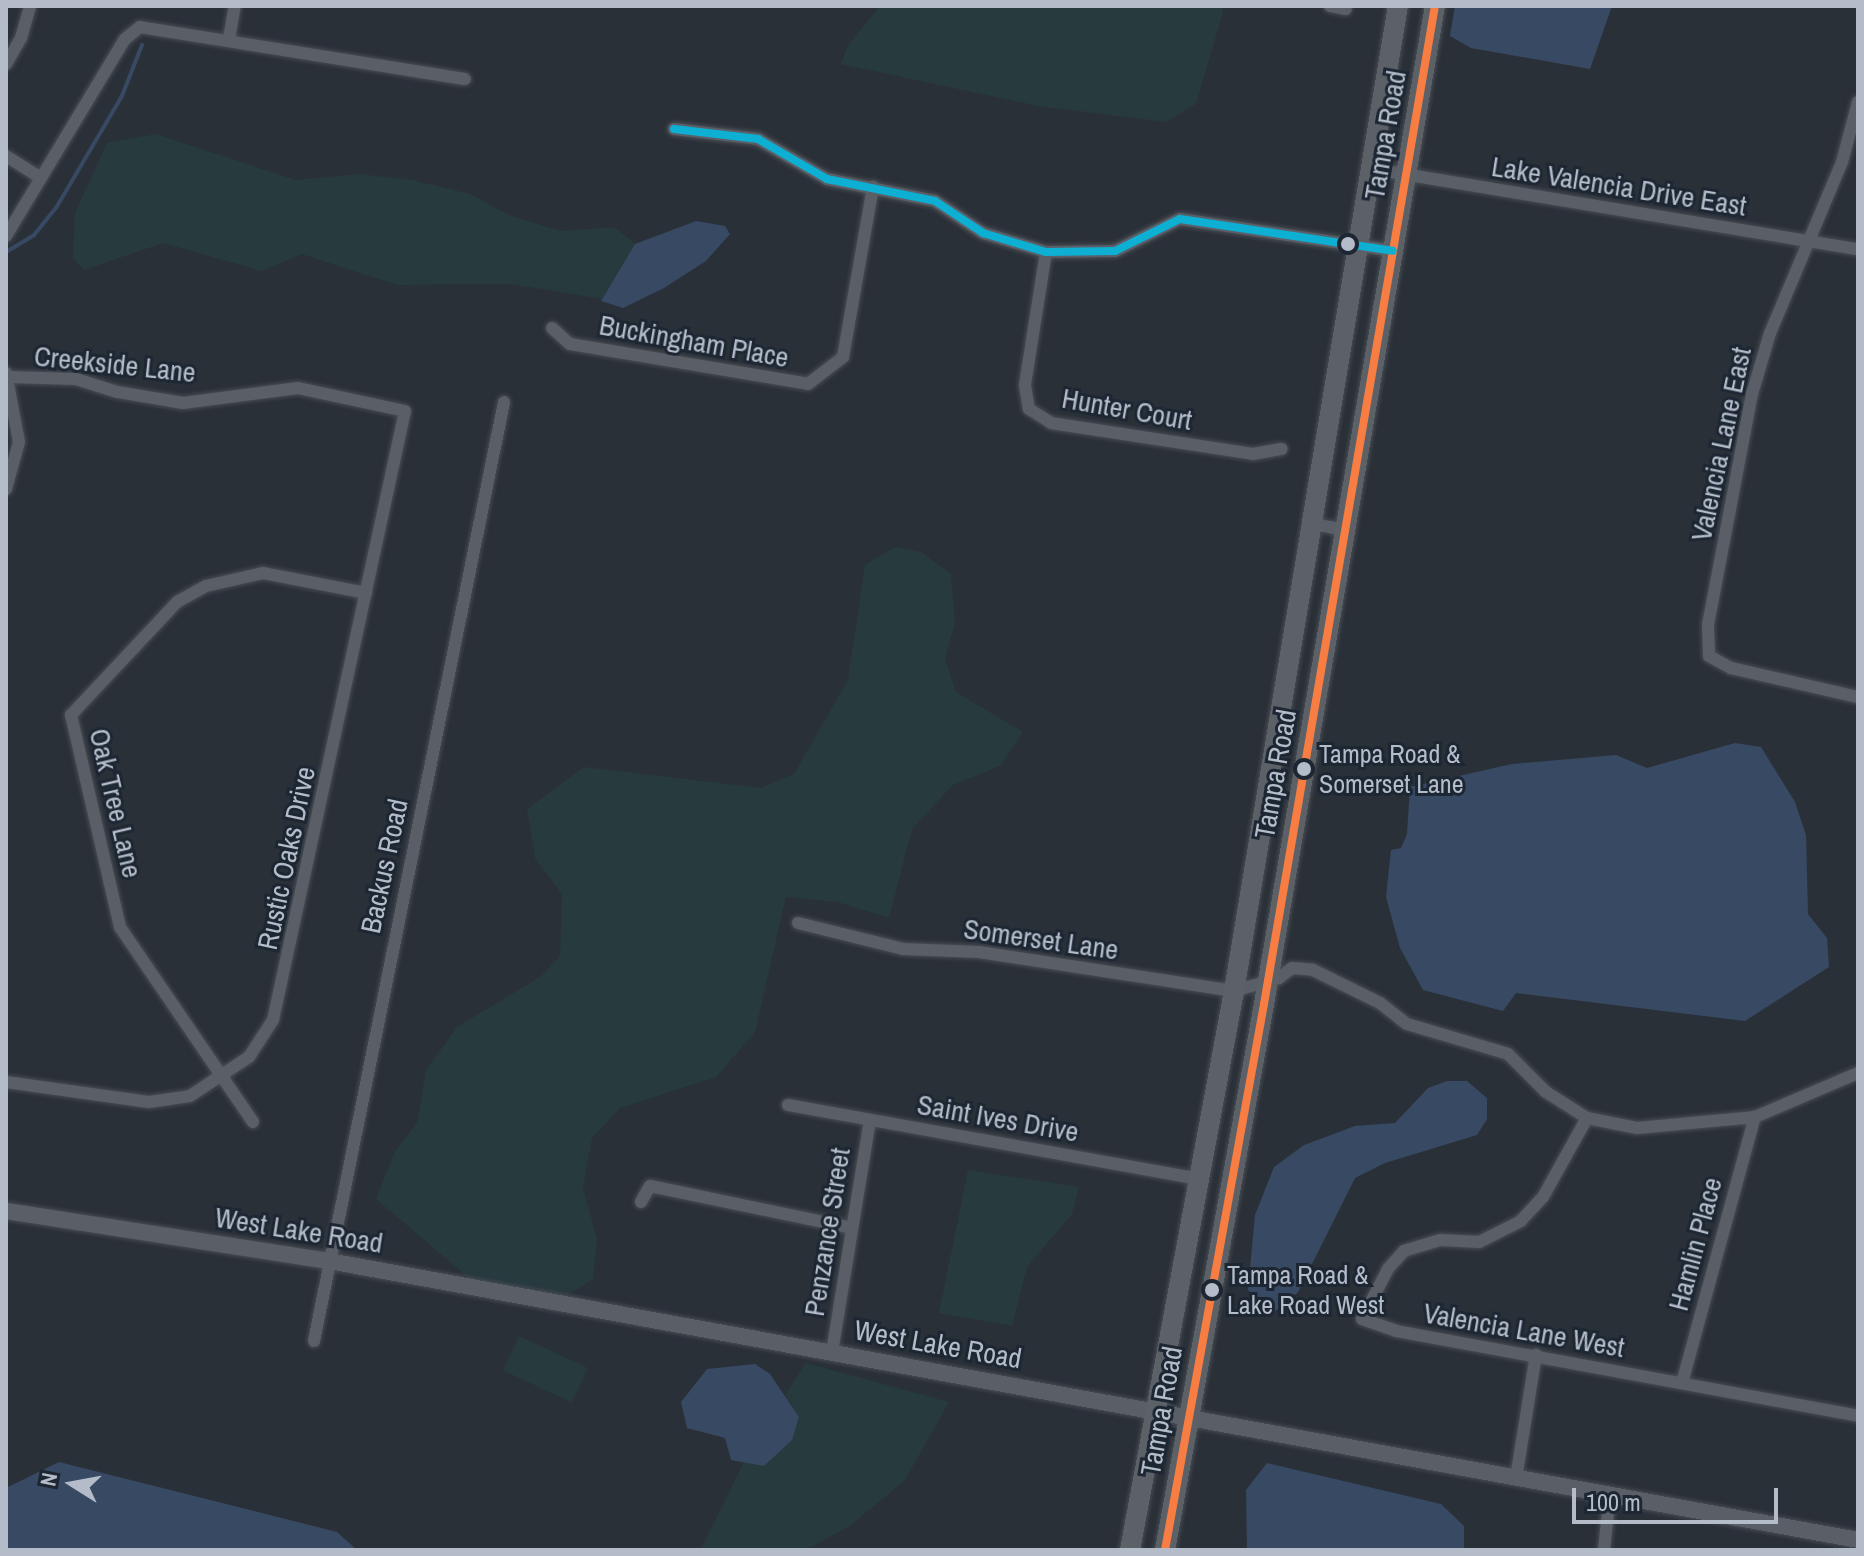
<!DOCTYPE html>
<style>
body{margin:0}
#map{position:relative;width:1864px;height:1556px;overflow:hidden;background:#2a3038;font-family:"Archivo Narrow",sans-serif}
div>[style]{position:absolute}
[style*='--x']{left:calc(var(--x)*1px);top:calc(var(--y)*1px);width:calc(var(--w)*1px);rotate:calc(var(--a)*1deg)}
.green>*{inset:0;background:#273a3e;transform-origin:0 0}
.water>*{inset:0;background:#384963}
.stream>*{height:4px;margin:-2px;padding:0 2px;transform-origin:2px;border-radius:2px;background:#384963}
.roads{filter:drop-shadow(0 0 2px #484c53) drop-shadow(0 0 2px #484c53)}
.minor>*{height:12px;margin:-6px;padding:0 6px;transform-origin:6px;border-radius:6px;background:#5a5e66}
.tertiary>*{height:16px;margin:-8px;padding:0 8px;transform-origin:8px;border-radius:8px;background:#5a5e66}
.primary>*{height:20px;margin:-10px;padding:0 10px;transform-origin:10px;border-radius:10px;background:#5c6168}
.bus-1>*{height:8px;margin:-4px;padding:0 4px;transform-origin:4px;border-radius:4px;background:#f77d43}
.bus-2>*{height:8px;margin:-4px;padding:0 4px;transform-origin:4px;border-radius:4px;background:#0dafd3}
.dots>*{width:22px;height:22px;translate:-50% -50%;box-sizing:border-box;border:4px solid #1d2633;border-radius:50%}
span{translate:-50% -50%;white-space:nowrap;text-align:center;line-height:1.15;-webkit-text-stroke:6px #1d2633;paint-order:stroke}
.bus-label{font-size:26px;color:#b4bcc9}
.left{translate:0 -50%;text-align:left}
.street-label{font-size:28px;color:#b4bcc9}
.frame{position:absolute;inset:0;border:8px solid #b4bcc9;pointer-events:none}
.north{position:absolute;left:32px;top:1444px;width:80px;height:80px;-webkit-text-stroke:6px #1d2633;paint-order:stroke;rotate:281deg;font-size:22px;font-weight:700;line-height:32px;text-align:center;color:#b4bcc9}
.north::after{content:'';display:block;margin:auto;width:28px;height:36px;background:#b4bcc9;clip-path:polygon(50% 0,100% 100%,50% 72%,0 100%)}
.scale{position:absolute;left:1572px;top:1488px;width:206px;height:36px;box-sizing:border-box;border:4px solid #b4bcc9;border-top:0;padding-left:10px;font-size:24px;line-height:28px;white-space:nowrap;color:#b4bcc9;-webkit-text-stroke:6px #1d2633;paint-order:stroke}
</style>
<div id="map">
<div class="green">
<div style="clip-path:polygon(880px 6px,1221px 6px,1223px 12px,1196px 104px,1166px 122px,1038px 106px,841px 64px,848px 45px)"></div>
<div style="clip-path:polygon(156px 134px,295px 180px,359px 174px,412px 180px,470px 194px,509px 215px,560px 231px,614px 227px,635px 244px,602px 299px,511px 284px,397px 285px,302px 254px,262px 271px,163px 243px,84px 270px,73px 258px,75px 213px,107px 143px)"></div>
<div style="clip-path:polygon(895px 547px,921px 552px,951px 574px,955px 623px,945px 659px,956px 692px,1023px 732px,1000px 766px,953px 785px,912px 829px,889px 918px,838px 902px,786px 897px,755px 1032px,716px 1077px,620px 1108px,592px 1138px,583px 1188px,597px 1239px,593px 1279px,566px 1296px,470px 1279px,376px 1199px,395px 1151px,417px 1123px,426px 1070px,457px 1027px,540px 977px,560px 956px,562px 894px,535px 858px,527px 809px,584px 767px,761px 788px,794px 774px,848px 680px,865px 565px)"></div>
<div style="clip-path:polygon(968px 1170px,1079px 1187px,1072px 1214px,1027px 1267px,1012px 1326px,939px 1313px)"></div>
<div style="left:519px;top:1336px;width:76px;height:38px;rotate:25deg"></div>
<div style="clip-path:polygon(806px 1363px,949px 1402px,905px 1480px,850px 1526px,805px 1550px,678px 1550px,702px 1547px,744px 1462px,764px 1465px,799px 1417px,785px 1395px)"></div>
</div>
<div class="water">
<div style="clip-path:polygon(1455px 6px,1612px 6px,1590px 69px,1471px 48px,1450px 36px)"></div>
<div style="clip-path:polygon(696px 221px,725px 226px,730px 234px,706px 261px,664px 288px,623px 308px,601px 301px,635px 244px)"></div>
<div style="clip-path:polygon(1735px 743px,1761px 747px,1795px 802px,1806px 835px,1808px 914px,1827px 938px,1829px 967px,1745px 1021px,1516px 993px,1503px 1011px,1423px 990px,1400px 948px,1386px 897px,1391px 850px,1401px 848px,1407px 834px,1410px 787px,1512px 764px,1616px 755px,1647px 768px)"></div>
<div style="clip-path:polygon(1447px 1081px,1467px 1081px,1487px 1098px,1487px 1119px,1477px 1135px,1385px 1163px,1355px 1178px,1298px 1292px,1274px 1312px,1248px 1290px,1255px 1215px,1274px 1167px,1304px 1145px,1355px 1126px,1395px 1123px,1428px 1088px)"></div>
<div style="clip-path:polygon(755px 1364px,770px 1374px,799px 1417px,792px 1440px,764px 1466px,731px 1460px,725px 1438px,687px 1428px,681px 1402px,707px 1369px)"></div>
<div style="clip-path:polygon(59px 1462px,337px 1532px,357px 1550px,6px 1550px,6px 1488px)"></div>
<div style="clip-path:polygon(1267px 1463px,1441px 1504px,1464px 1526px,1464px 1550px,1247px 1550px,1246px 1490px)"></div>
</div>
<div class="stream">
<div style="--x:6;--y:252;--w:33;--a:-31"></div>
<div style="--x:34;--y:235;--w:35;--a:-51"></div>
<div style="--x:56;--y:208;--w:130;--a:-59.5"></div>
<div style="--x:122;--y:96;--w:55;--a:-68.6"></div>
</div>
<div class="roads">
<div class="minor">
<div style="--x:1330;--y:6;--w:16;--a:11"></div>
<div style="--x:229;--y:39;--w:34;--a:-80"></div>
<div style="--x:6;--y:64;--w:30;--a:-60"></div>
<div style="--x:21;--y:38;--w:33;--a:-74"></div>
<div style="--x:1858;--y:102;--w:62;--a:104.9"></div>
<div style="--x:1842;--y:162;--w:186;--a:112.8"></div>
<div style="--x:1770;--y:333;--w:64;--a:106.4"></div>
<div style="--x:1752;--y:394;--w:235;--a:100.8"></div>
<div style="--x:1708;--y:625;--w:31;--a:88"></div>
<div style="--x:1709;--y:656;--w:25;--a:29"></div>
<div style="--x:1731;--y:668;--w:130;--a:12.9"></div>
<div style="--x:674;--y:129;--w:85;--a:6.8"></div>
<div style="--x:758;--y:139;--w:80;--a:30.1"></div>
<div style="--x:827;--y:179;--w:110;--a:11.5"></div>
<div style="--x:935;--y:201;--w:58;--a:33.7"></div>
<div style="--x:983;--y:233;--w:66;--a:16.8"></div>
<div style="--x:1046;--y:252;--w:69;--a:-0.8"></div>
<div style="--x:1115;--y:251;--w:72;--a:-26.2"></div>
<div style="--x:1180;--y:219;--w:215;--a:8.5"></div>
<div style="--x:6;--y:156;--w:41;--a:32.2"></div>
<div style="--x:1373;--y:169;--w:492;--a:9.4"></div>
<div style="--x:6;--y:236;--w:230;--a:-58.9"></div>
<div style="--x:125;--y:39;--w:19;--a:-39"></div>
<div style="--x:140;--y:27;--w:329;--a:9.1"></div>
<div style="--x:1046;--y:252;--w:135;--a:99"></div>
<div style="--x:1025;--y:385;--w:24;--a:81"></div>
<div style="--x:1029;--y:409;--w:26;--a:32"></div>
<div style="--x:1051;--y:423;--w:204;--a:8.7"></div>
<div style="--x:1253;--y:454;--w:29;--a:-10"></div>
<div style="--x:552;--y:328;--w:24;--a:42"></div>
<div style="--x:570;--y:344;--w:241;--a:9.5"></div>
<div style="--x:808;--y:384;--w:44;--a:-37.6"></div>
<div style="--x:843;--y:357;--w:173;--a:-80"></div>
<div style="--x:6;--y:373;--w:70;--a:79.3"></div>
<div style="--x:19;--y:442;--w:49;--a:105.5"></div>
<div style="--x:1314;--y:524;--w:32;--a:11"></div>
<div style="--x:798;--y:923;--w:108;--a:13.9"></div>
<div style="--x:903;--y:949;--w:76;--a:2.3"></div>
<div style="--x:979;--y:952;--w:258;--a:8.7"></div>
<div style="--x:1234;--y:991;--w:47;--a:-16.1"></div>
<div style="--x:1279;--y:978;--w:16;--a:-38"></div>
<div style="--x:1292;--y:968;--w:21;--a:5"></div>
<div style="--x:1313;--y:970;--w:75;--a:26.2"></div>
<div style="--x:1380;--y:1003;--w:34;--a:38"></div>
<div style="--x:1407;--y:1024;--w:105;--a:16.5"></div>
<div style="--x:1508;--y:1054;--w:54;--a:45"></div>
<div style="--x:1546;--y:1092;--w:49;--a:32.4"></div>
<div style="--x:1587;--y:1118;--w:51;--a:11.3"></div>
<div style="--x:1637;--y:1128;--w:119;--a:-5.3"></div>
<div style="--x:1755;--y:1117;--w:112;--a:-23.1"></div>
<div style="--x:6;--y:1082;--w:144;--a:8"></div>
<div style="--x:149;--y:1102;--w:41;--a:-8.3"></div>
<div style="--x:190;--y:1096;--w:71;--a:-33.5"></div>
<div style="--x:249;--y:1057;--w:44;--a:-57"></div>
<div style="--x:273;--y:1020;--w:623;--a:-77.77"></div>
<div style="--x:405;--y:411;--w:109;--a:-167.9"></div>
<div style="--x:298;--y:388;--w:116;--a:172.6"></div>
<div style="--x:183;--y:403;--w:67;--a:-170.5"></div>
<div style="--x:117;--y:392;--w:43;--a:-162.4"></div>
<div style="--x:76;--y:379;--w:68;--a:-178.3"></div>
<div style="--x:788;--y:1105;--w:419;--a:10.2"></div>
<div style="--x:1587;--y:1118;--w:90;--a:119.1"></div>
<div style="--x:1543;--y:1197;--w:33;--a:133"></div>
<div style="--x:1521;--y:1221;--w:47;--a:153.4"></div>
<div style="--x:1479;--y:1242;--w:39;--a:-177"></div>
<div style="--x:1440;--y:1240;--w:38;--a:163"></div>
<div style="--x:1404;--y:1251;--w:24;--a:132"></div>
<div style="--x:1388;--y:1269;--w:56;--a:117.5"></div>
<div style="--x:1362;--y:1319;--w:36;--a:19"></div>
<div style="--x:1396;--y:1331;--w:470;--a:10.4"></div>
<div style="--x:253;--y:1122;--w:236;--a:-124.3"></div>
<div style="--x:120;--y:927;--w:218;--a:-103"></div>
<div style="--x:71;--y:715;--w:155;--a:-46.8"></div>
<div style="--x:177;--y:602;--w:33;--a:-29"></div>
<div style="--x:206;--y:586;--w:58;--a:-12.8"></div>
<div style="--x:263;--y:573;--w:105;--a:11"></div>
<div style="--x:641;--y:1202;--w:18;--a:-61"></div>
<div style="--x:650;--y:1186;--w:206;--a:11.7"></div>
<div style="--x:314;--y:1341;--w:958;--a:-78.56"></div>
<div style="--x:832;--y:1352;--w:235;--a:-80.7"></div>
<div style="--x:1682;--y:1383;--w:276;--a:-74.7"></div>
<div style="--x:1516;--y:1478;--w:125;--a:-80.8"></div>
<div style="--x:1604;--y:1550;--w:56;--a:-83.9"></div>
</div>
<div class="tertiary">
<div style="--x:6;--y:1211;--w:327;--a:8.8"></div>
<div style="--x:329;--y:1261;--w:1554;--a:10.34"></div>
</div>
<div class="primary">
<div style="--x:1130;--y:1550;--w:569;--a:-79.46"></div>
<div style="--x:1234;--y:991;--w:999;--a:-80.55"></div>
<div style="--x:1165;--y:1550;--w:555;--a:-79.72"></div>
<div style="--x:1264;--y:1004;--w:1013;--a:-80.28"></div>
</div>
</div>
<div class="bus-1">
<div style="--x:1165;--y:1550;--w:555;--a:-79.72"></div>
<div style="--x:1264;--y:1004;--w:1013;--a:-80.28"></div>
</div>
<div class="bus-2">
<div style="--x:674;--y:129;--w:85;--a:6.8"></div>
<div style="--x:758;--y:139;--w:80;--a:30.1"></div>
<div style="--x:827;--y:179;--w:110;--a:11.5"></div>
<div style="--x:935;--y:201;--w:58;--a:33.7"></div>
<div style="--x:983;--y:233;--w:66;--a:16.8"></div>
<div style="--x:1046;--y:252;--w:69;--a:-0.8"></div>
<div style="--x:1115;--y:251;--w:72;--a:-26.2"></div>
<div style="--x:1180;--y:219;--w:215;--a:8.5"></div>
</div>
<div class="dots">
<div style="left:1348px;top:244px;background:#b4bcc9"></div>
<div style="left:1304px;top:769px;background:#b4bcc9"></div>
<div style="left:1212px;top:1290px;background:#b4bcc9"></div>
</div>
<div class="bus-label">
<span class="left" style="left:1319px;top:769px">Tampa Road &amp;<br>Somerset Lane</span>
<span class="left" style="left:1227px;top:1290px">Tampa Road &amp;<br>Lake Road West</span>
</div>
<div class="street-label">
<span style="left:1385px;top:135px;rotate:-80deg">Tampa Road</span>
<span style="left:1619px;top:186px;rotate:9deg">Lake Valencia Drive East</span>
<span style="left:694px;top:341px;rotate:10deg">Buckingham Place</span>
<span style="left:115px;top:364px;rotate:6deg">Creekside Lane</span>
<span style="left:1127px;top:409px;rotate:10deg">Hunter Court</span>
<span style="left:1721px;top:444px;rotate:-78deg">Valencia Lane East</span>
<span style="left:1275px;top:774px;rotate:-80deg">Tampa Road</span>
<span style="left:116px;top:803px;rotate:77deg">Oak Tree Lane</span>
<span style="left:286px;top:858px;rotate:-78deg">Rustic Oaks Drive</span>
<span style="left:384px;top:866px;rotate:-78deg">Backus Road</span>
<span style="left:1041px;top:939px;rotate:8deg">Somerset Lane</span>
<span style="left:998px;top:1118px;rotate:10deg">Saint Ives Drive</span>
<span style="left:299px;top:1230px;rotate:9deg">West Lake Road</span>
<span style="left:827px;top:1232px;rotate:-81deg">Penzance Street</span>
<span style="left:1695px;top:1244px;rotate:-75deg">Hamlin Place</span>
<span style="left:1524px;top:1330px;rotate:10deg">Valencia Lane West</span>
<span style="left:938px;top:1344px;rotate:10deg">West Lake Road</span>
<span style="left:1161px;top:1411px;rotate:-80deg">Tampa Road</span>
</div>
<div class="frame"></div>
<div class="north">N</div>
<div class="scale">100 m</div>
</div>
